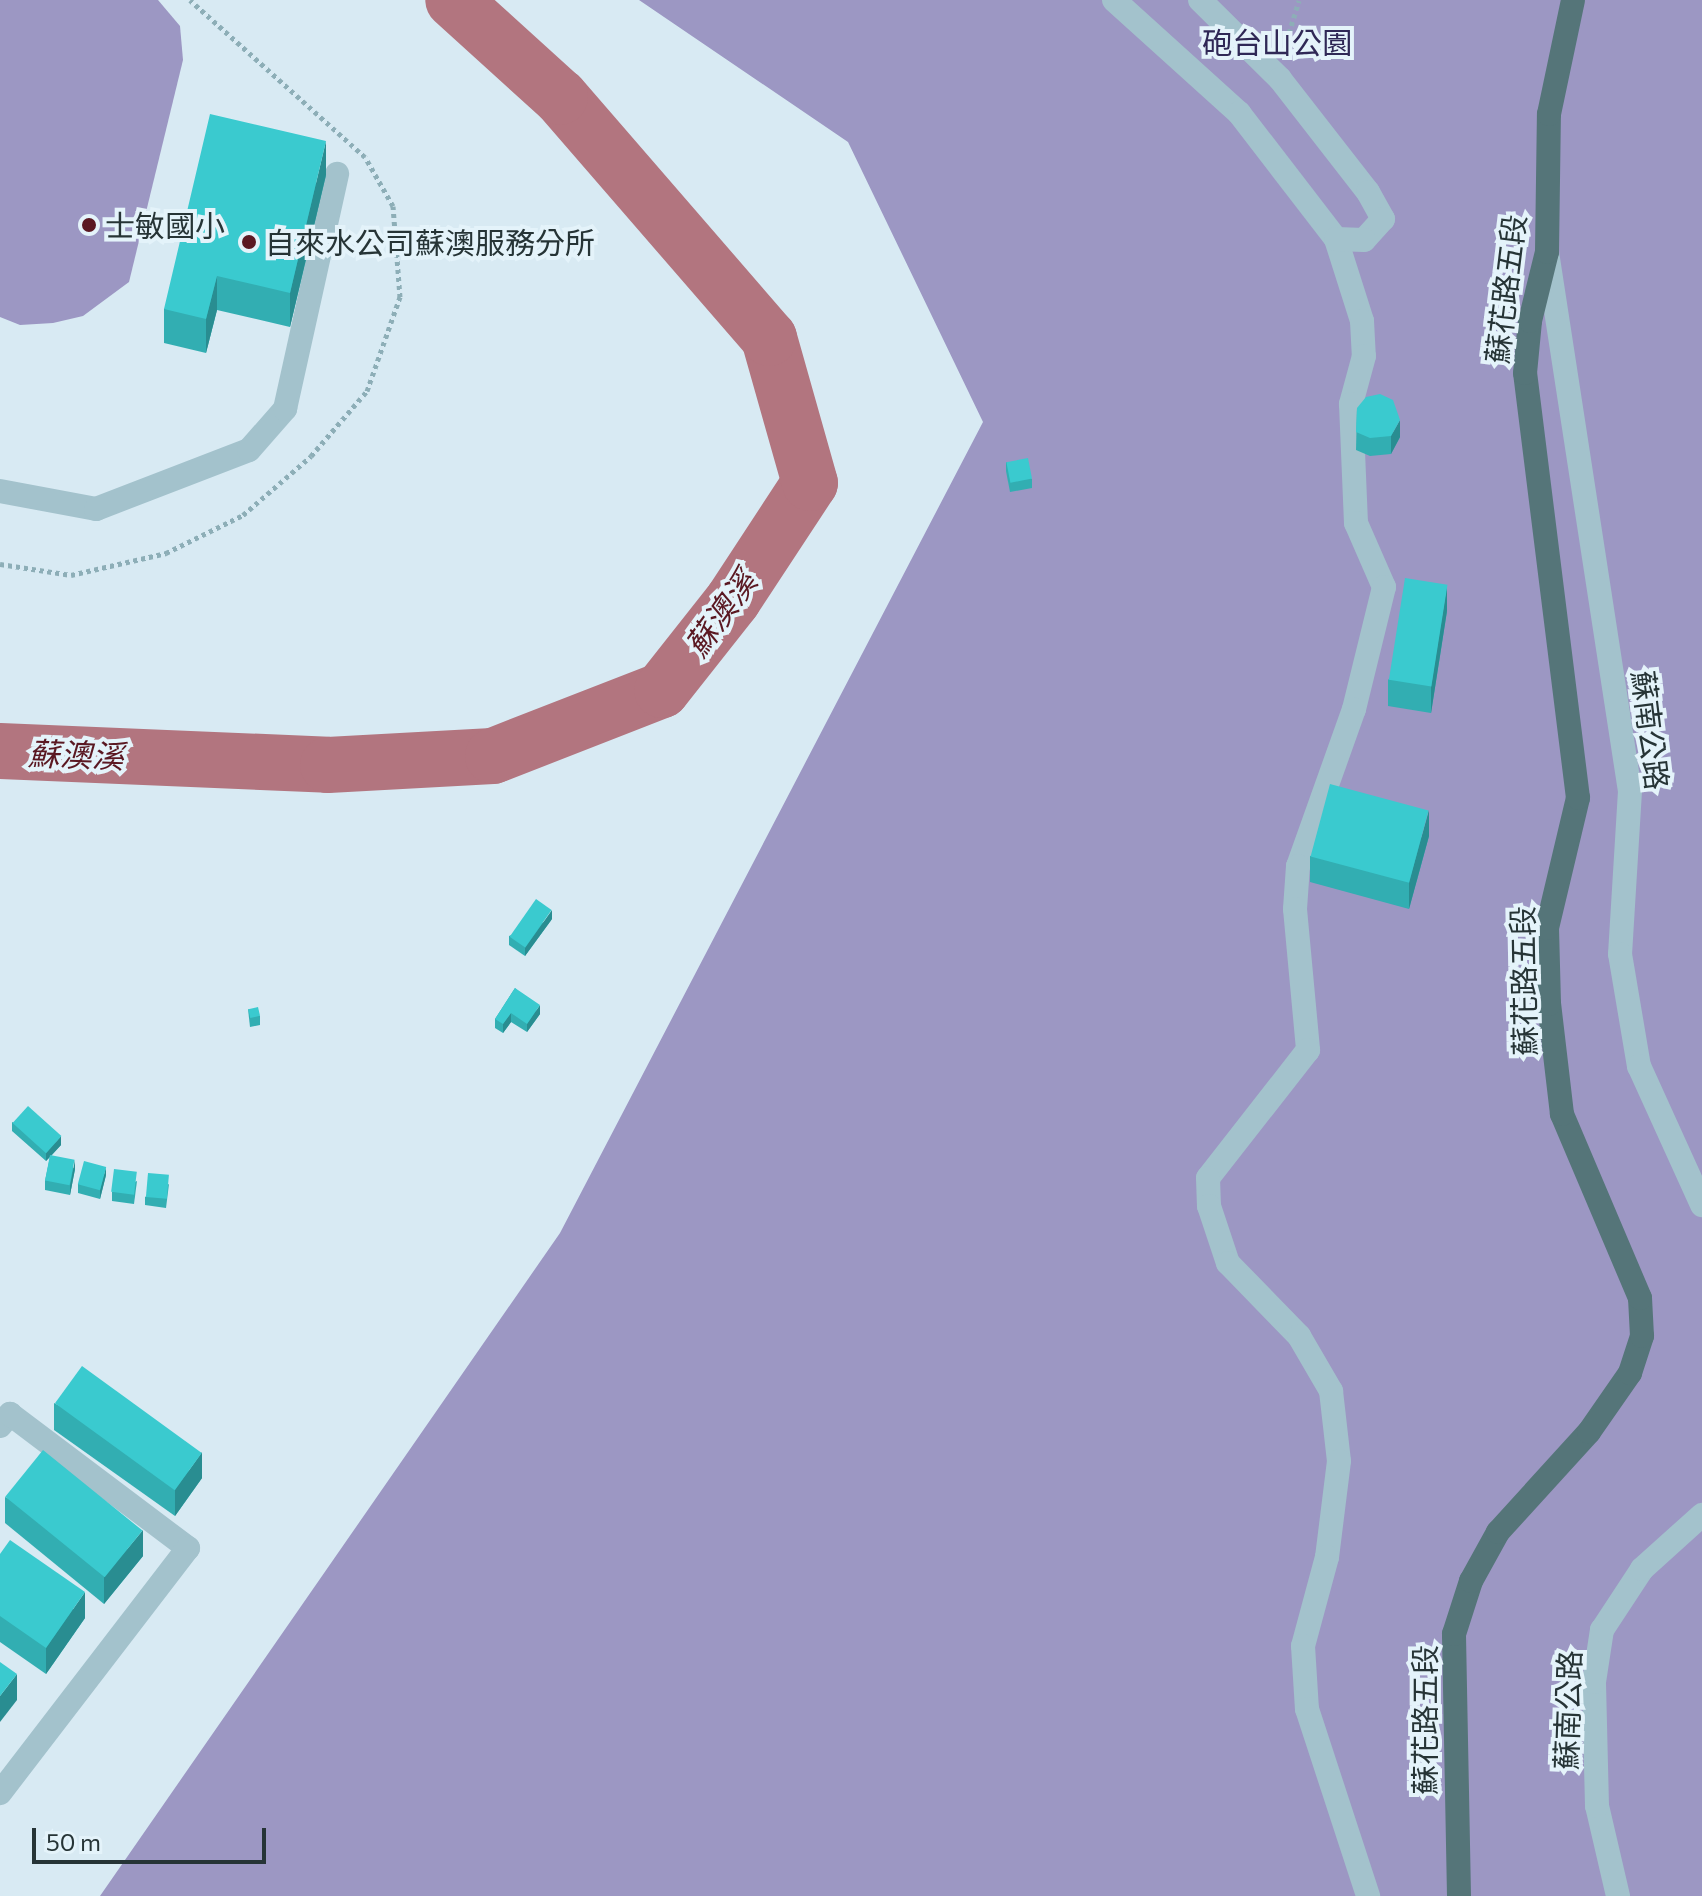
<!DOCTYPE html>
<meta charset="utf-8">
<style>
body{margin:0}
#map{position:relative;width:1702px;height:1896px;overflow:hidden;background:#d8eaf3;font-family:Commissioner,"Noto Sans TC",sans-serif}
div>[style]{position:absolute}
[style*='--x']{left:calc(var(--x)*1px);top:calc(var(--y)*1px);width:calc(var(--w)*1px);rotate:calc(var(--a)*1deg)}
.green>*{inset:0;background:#9c97c3}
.river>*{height:56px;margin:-28px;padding:0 28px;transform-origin:28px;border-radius:28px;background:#b2757f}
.path>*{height:5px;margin-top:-2.5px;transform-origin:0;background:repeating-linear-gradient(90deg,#8daeb7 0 4px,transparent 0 8px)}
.minor>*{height:24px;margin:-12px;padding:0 12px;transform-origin:12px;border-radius:12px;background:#a3c2cc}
.major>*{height:24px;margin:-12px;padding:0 12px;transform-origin:12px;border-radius:12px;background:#557579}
.wall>*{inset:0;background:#32aeb2}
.shaded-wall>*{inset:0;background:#298d91}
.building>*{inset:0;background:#3acacf;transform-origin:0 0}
.dots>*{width:22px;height:22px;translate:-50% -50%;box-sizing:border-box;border:4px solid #e4f3fa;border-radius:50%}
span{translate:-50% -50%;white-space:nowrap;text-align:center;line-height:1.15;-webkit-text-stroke:8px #e4f3fa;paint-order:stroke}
.park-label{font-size:30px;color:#2f2856}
.poi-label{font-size:30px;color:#263436}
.left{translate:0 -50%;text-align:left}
.street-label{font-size:30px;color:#263436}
.water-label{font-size:32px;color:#5a1822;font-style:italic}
.scale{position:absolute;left:32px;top:1828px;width:234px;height:36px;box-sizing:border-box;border:4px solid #263436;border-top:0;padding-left:10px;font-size:24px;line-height:28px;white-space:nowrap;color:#263436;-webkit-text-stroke:6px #e4f3fa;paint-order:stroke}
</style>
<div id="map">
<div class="green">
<div style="clip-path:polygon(0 0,158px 0,180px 26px,183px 60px,129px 282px,83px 316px,53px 323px,20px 325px,0 317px)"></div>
<div style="clip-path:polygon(639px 0,1702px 0,1702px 1896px,100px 1896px,560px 1233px,983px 422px,848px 142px)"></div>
</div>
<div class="river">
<div style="--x:0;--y:751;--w:328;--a:2.4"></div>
<div style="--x:328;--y:765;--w:165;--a:-3.1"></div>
<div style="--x:493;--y:756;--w:181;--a:-21.3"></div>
<div style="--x:662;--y:690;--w:115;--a:-51.7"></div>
<div style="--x:733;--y:600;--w:140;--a:-56.7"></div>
<div style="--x:810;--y:483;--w:151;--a:-105.8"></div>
<div style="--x:769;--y:338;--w:319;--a:-130.9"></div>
<div style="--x:560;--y:97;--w:144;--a:-137.8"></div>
</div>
<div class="path">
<div style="--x:1279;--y:41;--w:13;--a:-39"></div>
<div style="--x:1289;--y:33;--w:34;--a:-73"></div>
<div style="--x:0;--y:564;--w:72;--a:8.8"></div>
<div style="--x:71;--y:575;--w:98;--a:-13"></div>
<div style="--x:166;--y:553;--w:86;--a:-26.3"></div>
<div style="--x:243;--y:515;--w:90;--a:-40.9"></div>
<div style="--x:311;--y:456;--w:86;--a:-49.3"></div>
<div style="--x:367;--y:391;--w:100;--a:-70.7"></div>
<div style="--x:400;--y:297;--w:91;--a:-94.4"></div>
<div style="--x:393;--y:206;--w:56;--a:-119.7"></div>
<div style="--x:365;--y:157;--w:235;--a:-138.1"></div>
</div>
<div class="minor">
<div style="--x:1114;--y:0;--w:169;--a:42.1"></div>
<div style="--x:1239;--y:113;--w:159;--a:52.4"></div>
<div style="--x:1336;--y:239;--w:86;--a:72.4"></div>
<div style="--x:1362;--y:321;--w:35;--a:87"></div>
<div style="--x:1364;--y:356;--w:50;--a:105.2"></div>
<div style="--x:1351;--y:404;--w:119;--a:87.6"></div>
<div style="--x:1356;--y:523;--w:70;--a:66.4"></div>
<div style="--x:1384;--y:587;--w:126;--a:103.8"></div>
<div style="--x:1354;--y:709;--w:167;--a:109.6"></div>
<div style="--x:1298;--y:866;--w:43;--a:94"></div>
<div style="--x:1295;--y:909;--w:142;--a:84.7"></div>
<div style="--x:1308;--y:1050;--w:162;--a:128"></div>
<div style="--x:1208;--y:1178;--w:28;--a:88"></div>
<div style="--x:1209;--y:1206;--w:60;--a:71.6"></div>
<div style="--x:1228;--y:1263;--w:102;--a:45.8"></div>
<div style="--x:1299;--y:1336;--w:64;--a:59.8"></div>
<div style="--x:1331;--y:1391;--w:70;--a:83.5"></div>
<div style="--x:1339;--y:1461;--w:97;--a:97.1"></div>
<div style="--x:1327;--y:1557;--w:92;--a:105.1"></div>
<div style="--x:1303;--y:1646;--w:63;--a:86.4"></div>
<div style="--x:1307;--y:1709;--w:197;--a:71.9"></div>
<div style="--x:1200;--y:0;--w:112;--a:44.6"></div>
<div style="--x:1280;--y:79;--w:143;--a:52.1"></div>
<div style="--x:1368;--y:192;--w:31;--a:61"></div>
<div style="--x:1383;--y:219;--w:28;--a:132"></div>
<div style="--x:1364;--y:240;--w:28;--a:-178"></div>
<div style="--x:1547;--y:252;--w:545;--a:81.25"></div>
<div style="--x:1630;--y:791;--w:163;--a:93.5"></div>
<div style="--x:1620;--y:954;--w:114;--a:80.4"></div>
<div style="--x:1639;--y:1066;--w:153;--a:65.6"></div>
<div style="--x:0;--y:491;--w:98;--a:10.6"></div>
<div style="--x:96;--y:509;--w:164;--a:-21.1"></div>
<div style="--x:249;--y:450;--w:55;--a:-48.7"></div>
<div style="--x:285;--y:409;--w:241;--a:-77.5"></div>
<div style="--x:0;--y:1426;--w:16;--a:-50"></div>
<div style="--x:10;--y:1414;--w:223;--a:37"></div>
<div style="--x:188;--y:1548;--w:309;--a:127.5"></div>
<div style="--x:1618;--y:1896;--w:92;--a:-103.1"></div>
<div style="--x:1597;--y:1806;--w:124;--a:-91.4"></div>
<div style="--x:1594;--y:1682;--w:53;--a:-81.3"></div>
<div style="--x:1602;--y:1630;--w:73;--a:-56.7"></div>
<div style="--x:1642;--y:1569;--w:81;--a:-42"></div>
</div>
<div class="major">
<div style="--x:1459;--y:1896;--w:262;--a:-91.1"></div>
<div style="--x:1454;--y:1634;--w:56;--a:-72.2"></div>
<div style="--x:1471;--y:1581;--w:56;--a:-61.1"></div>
<div style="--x:1498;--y:1532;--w:135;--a:-47.7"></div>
<div style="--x:1589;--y:1432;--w:72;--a:-55.2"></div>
<div style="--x:1630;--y:1373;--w:39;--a:-72"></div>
<div style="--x:1642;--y:1336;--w:38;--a:-93"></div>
<div style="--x:1640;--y:1298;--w:200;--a:-113"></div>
<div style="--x:1562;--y:1114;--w:111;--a:-96.7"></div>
<div style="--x:1549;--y:1004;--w:76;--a:-91.5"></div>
<div style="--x:1547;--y:928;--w:134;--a:-76.6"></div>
<div style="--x:1578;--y:798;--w:428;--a:-97.1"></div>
<div style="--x:1525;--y:373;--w:52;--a:-84.5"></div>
<div style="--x:1530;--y:321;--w:71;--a:-76.2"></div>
<div style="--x:1547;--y:252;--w:138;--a:-89.2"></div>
<div style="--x:1549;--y:114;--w:116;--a:-78.1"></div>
</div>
<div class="wall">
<div style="clip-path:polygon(326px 175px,290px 327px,217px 310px,206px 353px,164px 343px,164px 309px)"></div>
<div style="clip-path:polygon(1357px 408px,1400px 437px,1391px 454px,1370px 456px,1356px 450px)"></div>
<div style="clip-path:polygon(1006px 462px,1032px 479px,1032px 488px,1010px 492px,1006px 471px)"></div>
<div style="clip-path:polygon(1447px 611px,1431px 713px,1388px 706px,1388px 680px)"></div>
<div style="clip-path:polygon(1429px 836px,1409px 909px,1310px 882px,1310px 856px)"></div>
<div style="clip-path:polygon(552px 919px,525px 956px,509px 945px,509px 936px)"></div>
<div style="clip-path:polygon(515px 988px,540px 1014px,527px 1032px,511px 1022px,503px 1033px,495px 1028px,495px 1019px)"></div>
<div style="clip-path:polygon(248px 1009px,260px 1016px,260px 1025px,250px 1027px)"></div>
<div style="clip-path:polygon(12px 1122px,61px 1145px,51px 1156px,75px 1169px,70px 1195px,45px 1190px,45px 1181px,50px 1157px,46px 1161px,12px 1131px)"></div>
<div style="clip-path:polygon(106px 1175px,100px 1199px,78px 1193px,78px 1184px)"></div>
<div style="clip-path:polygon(137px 1181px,134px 1204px,112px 1201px,112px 1192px)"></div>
<div style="clip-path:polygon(169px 1184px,166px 1208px,145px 1205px,145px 1197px)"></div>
<div style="clip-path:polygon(54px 1403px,202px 1478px,175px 1516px,54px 1430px)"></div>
<div style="clip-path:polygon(5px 1497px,143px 1556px,104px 1604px,5px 1523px)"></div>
<div style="clip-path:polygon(0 1554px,85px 1618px,46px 1674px,0 1642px)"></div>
</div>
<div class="shaded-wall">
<div style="clip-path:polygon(326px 141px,326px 175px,290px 327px,290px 293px)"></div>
<div style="clip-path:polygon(217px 276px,217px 310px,206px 353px,206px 319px)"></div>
<div style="clip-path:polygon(1400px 420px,1400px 437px,1391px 454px,1391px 436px)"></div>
<div style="clip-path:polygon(1447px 585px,1447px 611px,1431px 713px,1431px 687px)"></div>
<div style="clip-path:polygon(1429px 810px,1429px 836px,1409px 909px,1409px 882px)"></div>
<div style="clip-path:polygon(552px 910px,552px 919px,525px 956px,525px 948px)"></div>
<div style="clip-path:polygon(540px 1005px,540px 1014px,527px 1032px,527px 1024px)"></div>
<div style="clip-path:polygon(511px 1013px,511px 1022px,503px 1033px,503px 1024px)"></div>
<div style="clip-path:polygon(61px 1136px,61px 1145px,46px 1161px,46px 1153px)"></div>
<div style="clip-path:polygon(75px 1160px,75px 1169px,70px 1195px,70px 1186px)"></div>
<div style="clip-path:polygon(106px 1167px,106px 1175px,100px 1199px,100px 1190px)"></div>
<div style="clip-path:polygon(202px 1452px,202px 1478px,175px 1516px,175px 1490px)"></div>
<div style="clip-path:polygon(143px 1530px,143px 1556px,104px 1604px,104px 1577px)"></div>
<div style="clip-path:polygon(85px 1592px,85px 1618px,46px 1674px,46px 1648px)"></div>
<div style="clip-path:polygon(17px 1674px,17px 1700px,0 1722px,0 1696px)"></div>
</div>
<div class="building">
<div style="clip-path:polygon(210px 114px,326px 141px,290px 293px,217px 276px,206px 319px,164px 309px)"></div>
<div style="clip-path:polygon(1380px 394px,1393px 400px,1400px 420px,1391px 436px,1370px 438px,1356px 432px,1357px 408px,1366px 397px)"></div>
<div style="left:1028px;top:458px;width:21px;height:22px;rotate:79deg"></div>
<div style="left:1405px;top:578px;width:43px;height:103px;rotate:9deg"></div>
<div style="left:1330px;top:784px;width:102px;height:75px;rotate:15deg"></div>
<div style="left:536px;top:899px;width:19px;height:46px;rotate:35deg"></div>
<div style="clip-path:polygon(515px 988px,540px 1005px,527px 1024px,511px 1013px,503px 1024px,495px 1019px)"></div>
<div style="left:258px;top:1007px;width:9px;height:10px;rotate:77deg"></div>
<div style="left:28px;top:1106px;width:45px;height:23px;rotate:42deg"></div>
<div style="left:50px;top:1155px;width:25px;height:26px;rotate:11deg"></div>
<div style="left:84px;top:1161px;width:23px;height:24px;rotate:15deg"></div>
<div style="left:114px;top:1169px;width:23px;height:23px;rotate:7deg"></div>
<div style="left:148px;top:1173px;width:21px;height:24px;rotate:5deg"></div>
<div style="left:82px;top:1366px;width:148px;height:46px;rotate:36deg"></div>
<div style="left:43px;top:1450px;width:128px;height:60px;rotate:39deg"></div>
<div style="clip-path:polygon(10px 1540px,85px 1592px,46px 1648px,0 1616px,0 1554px)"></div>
<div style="clip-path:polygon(0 1662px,17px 1674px,0 1696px)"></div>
</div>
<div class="dots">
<div style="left:89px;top:225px;background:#5a1822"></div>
<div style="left:249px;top:242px;background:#5a1822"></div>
</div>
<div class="park-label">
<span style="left:1277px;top:42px">砲台山公園</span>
</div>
<div class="poi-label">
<span class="left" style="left:105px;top:225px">士敏國小</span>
<span class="left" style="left:265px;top:242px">自來水公司蘇澳服務分所</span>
</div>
<div class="street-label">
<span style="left:1505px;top:289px;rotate:-83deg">蘇花路五段</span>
<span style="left:1651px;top:730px;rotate:83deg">蘇南公路</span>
<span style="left:1523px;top:981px;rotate:-91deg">蘇花路五段</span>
<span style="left:1567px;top:1710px;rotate:-88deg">蘇南公路</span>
<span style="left:1424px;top:1720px;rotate:-90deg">蘇花路五段</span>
</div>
<div class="water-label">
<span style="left:720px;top:613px;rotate:-54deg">蘇澳溪</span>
<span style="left:76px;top:754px;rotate:2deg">蘇澳溪</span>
</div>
<div class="scale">50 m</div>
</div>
